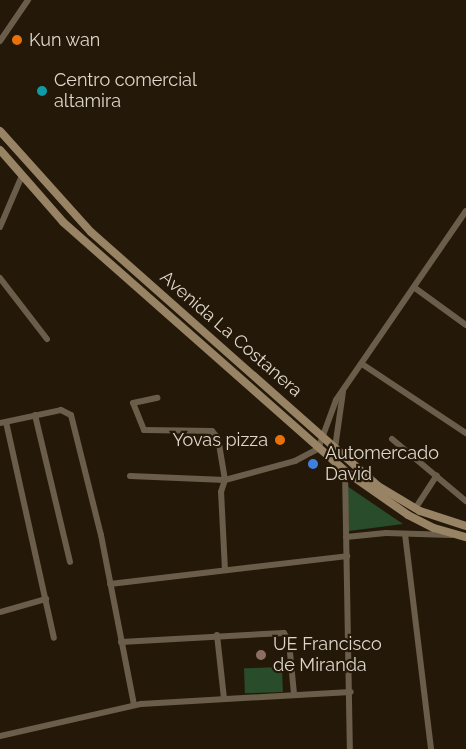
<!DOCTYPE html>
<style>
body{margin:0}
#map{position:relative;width:466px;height:749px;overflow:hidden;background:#241808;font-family:Raleway,sans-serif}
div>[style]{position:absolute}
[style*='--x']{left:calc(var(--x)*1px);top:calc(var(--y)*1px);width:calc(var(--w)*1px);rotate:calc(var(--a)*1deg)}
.green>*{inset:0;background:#294c2b;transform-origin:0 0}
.street>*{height:6px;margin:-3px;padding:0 3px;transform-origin:3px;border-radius:3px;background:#6a5d4a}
.secondary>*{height:8px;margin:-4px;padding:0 4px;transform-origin:4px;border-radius:4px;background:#988365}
.dots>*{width:16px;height:16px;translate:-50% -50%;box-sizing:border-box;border:3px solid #241808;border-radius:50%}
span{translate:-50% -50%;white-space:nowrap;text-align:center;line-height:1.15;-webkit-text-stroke:4.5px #241808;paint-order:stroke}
.poi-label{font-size:18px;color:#dfd7cc}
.left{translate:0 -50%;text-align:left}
.right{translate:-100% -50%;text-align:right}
.street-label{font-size:18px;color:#dfd7cc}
</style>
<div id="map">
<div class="green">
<div style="clip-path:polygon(347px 486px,403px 524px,349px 531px)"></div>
<div style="left:282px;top:667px;width:25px;height:38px;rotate:88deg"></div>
</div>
<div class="street">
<div style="--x:0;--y:41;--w:50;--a:-55.7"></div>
<div style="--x:0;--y:227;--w:53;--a:-66.8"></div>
<div style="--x:0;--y:278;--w:77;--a:52.4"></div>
<div style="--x:415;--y:288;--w:63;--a:36"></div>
<div style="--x:362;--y:364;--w:125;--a:33.6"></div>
<div style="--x:35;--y:415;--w:151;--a:76.6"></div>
<div style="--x:6;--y:422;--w:221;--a:77.5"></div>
<div style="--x:0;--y:423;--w:62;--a:-12"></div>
<div style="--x:61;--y:410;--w:11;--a:27"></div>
<div style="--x:71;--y:415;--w:124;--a:76"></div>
<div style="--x:101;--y:535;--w:173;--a:79"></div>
<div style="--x:392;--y:439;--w:97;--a:40"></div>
<div style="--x:335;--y:448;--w:57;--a:-81.9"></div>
<div style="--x:345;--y:471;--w:278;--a:89"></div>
<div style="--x:130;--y:476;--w:95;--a:2.4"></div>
<div style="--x:225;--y:480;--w:43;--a:-99.5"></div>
<div style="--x:218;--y:438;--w:9;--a:-131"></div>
<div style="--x:212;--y:431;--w:68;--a:-179.2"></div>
<div style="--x:144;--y:430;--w:29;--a:-112"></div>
<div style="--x:133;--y:403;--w:25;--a:-12"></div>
<div style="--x:415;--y:509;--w:40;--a:-57.1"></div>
<div style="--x:405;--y:534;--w:217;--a:83.1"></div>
<div style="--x:346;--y:537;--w:40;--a:-5.7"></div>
<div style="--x:386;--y:533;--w:65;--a:1.8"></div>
<div style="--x:225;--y:570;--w:78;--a:-92.9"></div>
<div style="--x:221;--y:492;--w:13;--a:-72"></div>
<div style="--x:225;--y:480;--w:73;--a:-15.2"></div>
<div style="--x:295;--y:461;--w:26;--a:-28"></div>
<div style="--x:318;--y:449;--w:52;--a:-69.8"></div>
<div style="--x:336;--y:400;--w:229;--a:-55.5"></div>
<div style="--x:110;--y:584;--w:239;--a:-6.7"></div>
<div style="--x:0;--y:612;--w:48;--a:-15.8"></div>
<div style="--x:217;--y:635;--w:63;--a:83.7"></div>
<div style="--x:121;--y:642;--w:163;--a:-3.2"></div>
<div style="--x:284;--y:633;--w:10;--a:61"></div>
<div style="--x:289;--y:642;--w:52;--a:84.5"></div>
<div style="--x:0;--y:736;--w:145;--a:-12.8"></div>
<div style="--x:141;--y:704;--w:210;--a:-3.3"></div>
</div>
<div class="secondary">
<div style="--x:0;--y:131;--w:136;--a:48"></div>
<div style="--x:91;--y:232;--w:383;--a:41.5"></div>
<div style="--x:378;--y:486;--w:49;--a:30.8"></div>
<div style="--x:420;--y:511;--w:48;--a:18.1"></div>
<div style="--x:0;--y:150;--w:96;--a:48.8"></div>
<div style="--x:63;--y:222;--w:376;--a:41.4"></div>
<div style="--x:345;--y:471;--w:77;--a:34.9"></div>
<div style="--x:408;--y:515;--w:29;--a:27"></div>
<div style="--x:434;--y:528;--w:33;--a:16"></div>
</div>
<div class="dots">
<div style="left:17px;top:40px;background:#e8710a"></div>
<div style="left:42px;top:91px;background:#0f9aa8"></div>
<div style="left:280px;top:440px;background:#e8710a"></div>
<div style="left:313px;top:464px;background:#3f7fe0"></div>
<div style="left:261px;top:655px;background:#8d6e63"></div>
</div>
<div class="poi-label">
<span class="left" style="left:29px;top:40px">Kun wan</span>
<span class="left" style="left:54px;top:91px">Centro comercial<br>altamira</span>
<span class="right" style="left:268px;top:440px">Yovas pizza</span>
<span class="left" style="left:325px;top:464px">Automercado<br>David</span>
<span class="left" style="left:273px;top:655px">UE Francisco<br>de Miranda</span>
</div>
<div class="street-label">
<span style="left:231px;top:334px;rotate:41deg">Avenida La Costanera</span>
</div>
</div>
